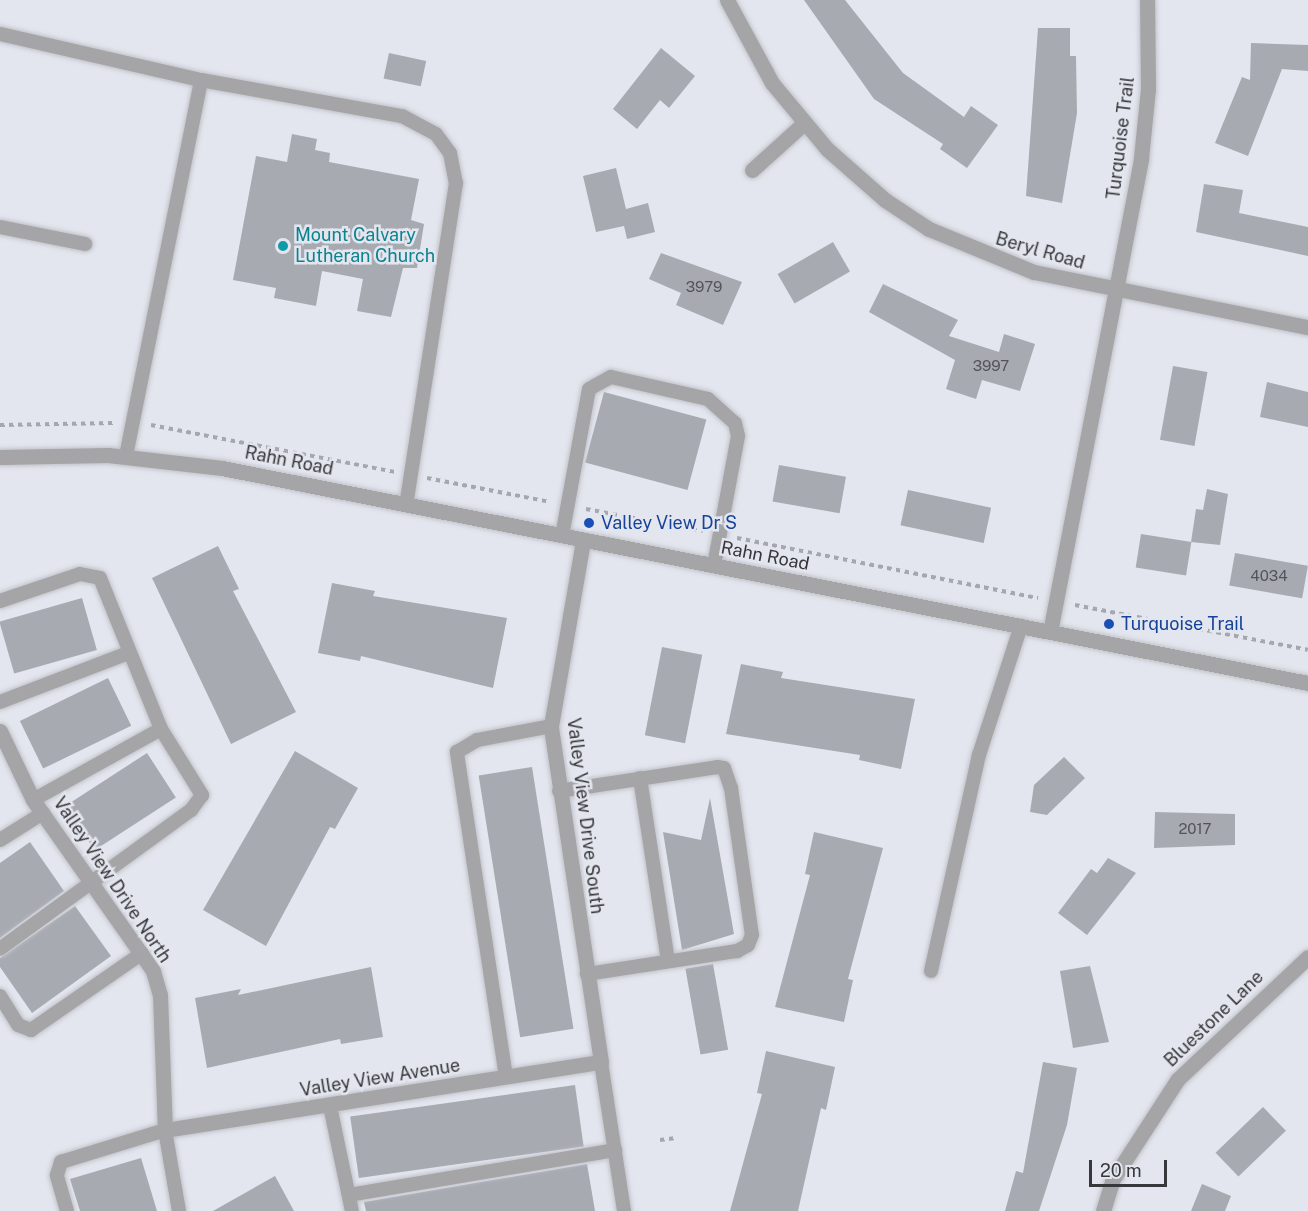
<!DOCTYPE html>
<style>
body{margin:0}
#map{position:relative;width:1308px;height:1211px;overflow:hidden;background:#e3e6ee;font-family:"Public Sans",sans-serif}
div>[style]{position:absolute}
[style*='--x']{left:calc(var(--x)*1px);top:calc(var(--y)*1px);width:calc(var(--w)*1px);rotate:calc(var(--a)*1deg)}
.building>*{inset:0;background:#a8aab2;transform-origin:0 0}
.path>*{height:4px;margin-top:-2px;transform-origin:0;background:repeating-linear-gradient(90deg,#a5a7ae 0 4.5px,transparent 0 9px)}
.roads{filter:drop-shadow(0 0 2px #c1c3ca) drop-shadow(0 0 2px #c1c3ca)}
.service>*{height:14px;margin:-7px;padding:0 7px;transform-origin:7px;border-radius:7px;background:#a5a4a7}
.minor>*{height:15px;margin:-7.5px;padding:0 7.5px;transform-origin:7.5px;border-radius:7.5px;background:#a5a4a7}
.tertiary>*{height:15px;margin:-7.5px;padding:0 7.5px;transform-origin:7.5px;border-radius:7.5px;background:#a5a4a7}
.dots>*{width:16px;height:16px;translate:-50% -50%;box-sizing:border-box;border:3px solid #e3e6ee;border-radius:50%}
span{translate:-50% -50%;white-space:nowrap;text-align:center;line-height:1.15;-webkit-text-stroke:5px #e3e6ee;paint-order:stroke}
.number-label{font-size:15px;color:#535459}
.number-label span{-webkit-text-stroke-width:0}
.street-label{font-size:18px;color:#37383b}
.culture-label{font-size:18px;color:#0d838f}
.left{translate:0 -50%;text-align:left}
.transit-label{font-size:18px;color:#164399}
.scale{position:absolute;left:1089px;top:1160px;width:78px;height:27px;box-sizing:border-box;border:3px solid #37383b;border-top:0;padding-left:8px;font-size:18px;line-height:21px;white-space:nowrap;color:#37383b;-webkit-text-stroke:4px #e3e6ee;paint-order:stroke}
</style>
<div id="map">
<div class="building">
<div style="clip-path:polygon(804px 0,845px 0,903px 73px,964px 117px,971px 106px,998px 125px,967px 168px,940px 149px,943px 144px,874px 99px)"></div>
<div style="clip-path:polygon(1038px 28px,1070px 28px,1070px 56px,1076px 56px,1077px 113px,1062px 203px,1026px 196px)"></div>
<div style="clip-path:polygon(1251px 43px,1308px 45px,1308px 71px,1282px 69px,1248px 156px,1215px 143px,1242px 77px,1250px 80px)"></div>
<div style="clip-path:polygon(661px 48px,695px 76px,669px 108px,660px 100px,637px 129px,613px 109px)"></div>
<div style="left:389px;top:53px;width:38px;height:26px;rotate:12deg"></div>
<div style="clip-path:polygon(292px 134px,317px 139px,315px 150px,330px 153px,329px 162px,419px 179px,411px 220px,424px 224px,417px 268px,403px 268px,391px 317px,357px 311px,363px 279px,322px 271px,316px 306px,274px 298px,276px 288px,233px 280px,256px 156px,287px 162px)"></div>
<div style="clip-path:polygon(616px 168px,626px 209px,648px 203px,655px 232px,627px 239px,624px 226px,596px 232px,583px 176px)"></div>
<div style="clip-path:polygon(1204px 184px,1243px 190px,1239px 213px,1308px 227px,1308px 256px,1196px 232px)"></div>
<div style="left:833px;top:242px;width:34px;height:64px;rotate:60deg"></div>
<div style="clip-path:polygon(661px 253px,742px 282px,723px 325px,676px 305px,681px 293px,649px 279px)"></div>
<div style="clip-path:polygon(883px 284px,958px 320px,949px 336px,999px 352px,1004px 334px,1035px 344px,1020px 391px,982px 380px,976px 399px,946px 389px,955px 360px,869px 312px)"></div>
<div style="left:1173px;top:366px;width:35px;height:75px;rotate:10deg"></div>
<div style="clip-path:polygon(1267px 382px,1308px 392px,1308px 427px,1260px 417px)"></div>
<div style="left:604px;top:392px;width:106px;height:73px;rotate:15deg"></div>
<div style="left:779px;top:465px;width:68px;height:37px;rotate:10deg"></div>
<div style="clip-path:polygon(1207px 489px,1228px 494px,1220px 545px,1191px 542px,1196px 509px,1203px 510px)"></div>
<div style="left:908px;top:490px;width:85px;height:36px;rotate:12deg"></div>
<div style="left:1141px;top:534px;width:51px;height:34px;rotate:9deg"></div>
<div style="clip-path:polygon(218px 546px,239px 589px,233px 591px,296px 712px,231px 744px,152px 578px)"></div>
<div style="left:1235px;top:553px;width:74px;height:33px;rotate:10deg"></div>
<div style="clip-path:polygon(332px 583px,375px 591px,373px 596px,507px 618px,493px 688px,361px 656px,360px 661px,318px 653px)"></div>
<div style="left:82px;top:598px;width:54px;height:86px;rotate:74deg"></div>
<div style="left:662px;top:647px;width:41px;height:90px;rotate:11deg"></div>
<div style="clip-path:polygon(741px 664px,783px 672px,781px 678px,915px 699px,901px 769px,859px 760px,860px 755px,726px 734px)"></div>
<div style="left:108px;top:678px;width:53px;height:98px;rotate:64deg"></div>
<div style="clip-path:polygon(295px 751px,358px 788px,335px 829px,330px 827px,266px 946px,203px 910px)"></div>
<div style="left:147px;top:753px;width:53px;height:97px;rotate:57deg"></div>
<div style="clip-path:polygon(1064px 757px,1085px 778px,1047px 815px,1030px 812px,1034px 785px)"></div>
<div style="left:532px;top:767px;width:265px;height:54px;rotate:81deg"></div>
<div style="clip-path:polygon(710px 798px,734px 934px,682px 950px,663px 832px,701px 840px)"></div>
<div style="clip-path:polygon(1155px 812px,1235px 814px,1235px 845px,1154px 848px)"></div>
<div style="clip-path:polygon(814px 832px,883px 848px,848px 979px,853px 980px,844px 1022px,775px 1007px,810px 875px,805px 874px)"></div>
<div style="clip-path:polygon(30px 842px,64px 891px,0 938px,0 863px)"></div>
<div style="clip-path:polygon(1108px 858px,1136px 873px,1087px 935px,1058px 913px,1091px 869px,1097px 873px)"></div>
<div style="clip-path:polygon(75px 906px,111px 956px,32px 1013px,0 967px,0 958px)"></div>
<div style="left:713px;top:964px;width:87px;height:28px;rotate:80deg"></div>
<div style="clip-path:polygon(1090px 966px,1109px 1042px,1073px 1048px,1060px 971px)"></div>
<div style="clip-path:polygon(371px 967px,383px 1037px,341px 1044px,340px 1039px,207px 1068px,195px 998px,241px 989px,238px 995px)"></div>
<div style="clip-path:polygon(766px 1051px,835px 1067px,826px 1110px,821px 1108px,798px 1211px,730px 1211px,762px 1094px,757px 1093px)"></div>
<div style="clip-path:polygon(1043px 1062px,1077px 1068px,1067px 1125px,1039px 1211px,1005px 1211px,1016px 1171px,1023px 1173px)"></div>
<div style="left:575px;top:1085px;width:62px;height:227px;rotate:82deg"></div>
<div style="left:1263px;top:1107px;width:33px;height:66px;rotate:46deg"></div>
<div style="clip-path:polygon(141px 1158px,157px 1211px,80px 1211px,70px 1179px)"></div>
<div style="clip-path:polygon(587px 1164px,595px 1211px,366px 1211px,364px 1202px)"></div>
<div style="clip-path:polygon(275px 1176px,294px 1211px,213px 1211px)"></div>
<div style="clip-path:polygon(1202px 1184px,1231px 1196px,1225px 1211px,1191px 1211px)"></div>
</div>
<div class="path">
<div style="--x:0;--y:425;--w:113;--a:-1"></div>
<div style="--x:151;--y:425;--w:248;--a:10.9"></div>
<div style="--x:427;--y:478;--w:125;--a:11"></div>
<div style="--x:586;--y:509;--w:119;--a:10.6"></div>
<div style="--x:737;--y:538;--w:307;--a:11.3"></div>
<div style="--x:1075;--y:605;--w:237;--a:10.9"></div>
<div style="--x:660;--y:1140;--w:16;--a:-7"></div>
</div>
<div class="roads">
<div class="service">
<div style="--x:0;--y:34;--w:206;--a:12.9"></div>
<div style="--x:201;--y:80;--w:204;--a:10.2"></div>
<div style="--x:402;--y:116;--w:38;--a:28"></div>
<div style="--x:436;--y:134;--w:24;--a:54"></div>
<div style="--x:450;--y:153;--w:31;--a:79"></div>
<div style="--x:456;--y:183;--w:326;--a:98.8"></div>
<div style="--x:0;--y:227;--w:87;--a:11.3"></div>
<div style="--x:126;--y:456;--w:383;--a:-78.7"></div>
<div style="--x:562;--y:536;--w:149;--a:-79.6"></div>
<div style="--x:589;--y:389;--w:25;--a:-29"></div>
<div style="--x:611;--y:377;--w:99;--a:12.8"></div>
<div style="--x:708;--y:399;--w:36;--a:42"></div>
<div style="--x:735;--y:423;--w:13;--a:77"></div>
<div style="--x:738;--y:436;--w:131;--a:100.5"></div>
<div style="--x:0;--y:601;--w:84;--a:-18.6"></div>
<div style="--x:80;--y:574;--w:20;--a:11"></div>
<div style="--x:100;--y:578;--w:163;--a:68"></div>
<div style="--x:161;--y:729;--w:78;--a:58.2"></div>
<div style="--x:202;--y:795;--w:19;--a:126"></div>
<div style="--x:191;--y:810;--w:236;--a:144"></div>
<div style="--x:0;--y:702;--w:137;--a:-20.9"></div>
<div style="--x:640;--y:778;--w:185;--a:81.3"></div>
<div style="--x:559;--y:791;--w:160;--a:-8.6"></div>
<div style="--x:717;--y:767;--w:7;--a:8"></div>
<div style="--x:724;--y:768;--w:21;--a:71"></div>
<div style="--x:731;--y:788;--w:148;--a:81.9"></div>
<div style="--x:752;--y:935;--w:11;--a:112"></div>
<div style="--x:748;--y:945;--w:13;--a:151"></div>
<div style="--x:737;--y:951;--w:152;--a:171.3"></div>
<div style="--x:33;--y:800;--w:146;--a:-29"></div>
<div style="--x:0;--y:840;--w:51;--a:-32.1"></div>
<div style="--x:931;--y:971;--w:221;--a:-77.5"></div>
<div style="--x:979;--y:755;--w:136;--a:-72"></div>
<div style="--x:0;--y:996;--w:34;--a:58"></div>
<div style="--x:18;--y:1025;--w:14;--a:21"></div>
<div style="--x:31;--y:1030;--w:135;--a:-34.7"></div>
<div style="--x:601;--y:1062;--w:151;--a:81.2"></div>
<div style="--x:506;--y:1077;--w:329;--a:-98.6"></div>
<div style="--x:457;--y:752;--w:23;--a:-31"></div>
<div style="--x:477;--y:740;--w:75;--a:-10.7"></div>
<div style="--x:330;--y:1106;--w:107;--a:78.2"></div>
<div style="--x:349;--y:1195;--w:270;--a:-9.6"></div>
<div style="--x:67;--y:1211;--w:37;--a:-106"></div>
<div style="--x:57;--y:1175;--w:14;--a:-73"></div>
<div style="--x:61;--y:1162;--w:109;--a:-17.1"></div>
<div style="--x:165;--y:1130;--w:82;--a:80.2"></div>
</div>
<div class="minor">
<div style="--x:727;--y:0;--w:94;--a:61.5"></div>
<div style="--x:772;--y:83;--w:86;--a:50.2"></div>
<div style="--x:827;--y:149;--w:77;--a:41.3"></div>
<div style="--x:885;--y:200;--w:53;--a:33.4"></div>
<div style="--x:929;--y:229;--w:113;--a:22.3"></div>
<div style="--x:1034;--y:272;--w:279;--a:11.4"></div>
<div style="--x:752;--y:170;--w:70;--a:-42.1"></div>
<div style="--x:1050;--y:632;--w:483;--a:-79.1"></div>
<div style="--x:1141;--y:158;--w:69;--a:-84.2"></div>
<div style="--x:1148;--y:89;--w:89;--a:-90.6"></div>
<div style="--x:0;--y:731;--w:76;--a:64.4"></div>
<div style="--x:33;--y:800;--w:209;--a:54.9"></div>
<div style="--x:153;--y:971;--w:25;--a:74"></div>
<div style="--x:160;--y:995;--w:135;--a:87.9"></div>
<div style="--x:165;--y:1130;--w:441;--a:-8.9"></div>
<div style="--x:601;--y:1062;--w:340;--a:-98.5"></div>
<div style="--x:551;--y:726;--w:189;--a:-80.2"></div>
<div style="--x:1103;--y:1211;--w:34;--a:-73"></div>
<div style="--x:1113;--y:1179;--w:119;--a:-57"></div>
<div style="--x:1178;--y:1079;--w:178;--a:-43.2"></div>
</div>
<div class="tertiary">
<div style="--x:0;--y:457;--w:108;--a:-1.1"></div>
<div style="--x:108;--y:455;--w:115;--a:6.5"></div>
<div style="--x:222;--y:468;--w:1107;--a:11.2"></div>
</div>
</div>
<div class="dots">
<div style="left:283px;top:246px;background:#0f9aa8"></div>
<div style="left:589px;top:523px;background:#1a4fb4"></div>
<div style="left:1109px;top:624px;background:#1a4fb4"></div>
</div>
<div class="number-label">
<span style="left:704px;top:287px">3979</span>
<span style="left:991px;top:366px">3997</span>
<span style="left:1269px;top:576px">4034</span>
<span style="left:1195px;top:829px">2017</span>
</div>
<div class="street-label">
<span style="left:1121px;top:138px;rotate:-83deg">Turquoise Trail</span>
<span style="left:1040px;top:251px;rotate:16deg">Beryl Road</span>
<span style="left:289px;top:461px;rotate:11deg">Rahn Road</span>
<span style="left:765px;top:556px;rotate:11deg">Rahn Road</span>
<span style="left:585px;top:816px;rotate:83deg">Valley View Drive South</span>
<span style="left:112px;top:880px;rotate:56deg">Valley View Drive North</span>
<span style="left:1214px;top:1019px;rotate:-44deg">Bluestone Lane</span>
<span style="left:380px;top:1078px;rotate:-9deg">Valley View Avenue</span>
</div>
<div class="culture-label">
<span class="left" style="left:295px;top:246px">Mount Calvary<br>Lutheran Church</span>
</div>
<div class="transit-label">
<span class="left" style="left:601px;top:523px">Valley View Dr S</span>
<span class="left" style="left:1121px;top:624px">Turquoise Trail</span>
</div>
<div class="scale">20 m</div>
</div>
